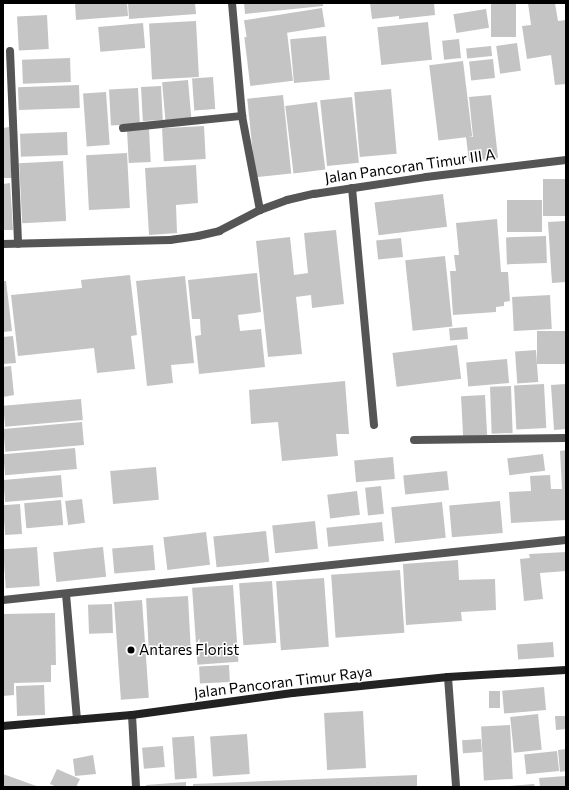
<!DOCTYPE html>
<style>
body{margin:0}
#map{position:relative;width:569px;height:790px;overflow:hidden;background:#fff;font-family:Commissioner,sans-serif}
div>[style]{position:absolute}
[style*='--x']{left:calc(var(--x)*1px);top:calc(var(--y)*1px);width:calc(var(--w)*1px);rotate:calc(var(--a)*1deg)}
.building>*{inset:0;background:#c4c4c4;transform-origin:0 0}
.street>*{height:8px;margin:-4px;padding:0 4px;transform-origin:4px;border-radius:4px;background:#555}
.secondary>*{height:8px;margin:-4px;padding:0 4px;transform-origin:4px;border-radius:4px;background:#222}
.dots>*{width:11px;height:11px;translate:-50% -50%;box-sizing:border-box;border:2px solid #fff;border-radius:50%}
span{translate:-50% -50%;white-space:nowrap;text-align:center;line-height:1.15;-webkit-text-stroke:3px #fff;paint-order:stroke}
.street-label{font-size:15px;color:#000}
.poi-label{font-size:15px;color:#000}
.left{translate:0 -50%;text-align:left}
.frame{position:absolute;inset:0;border:4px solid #000;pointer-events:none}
</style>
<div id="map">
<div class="building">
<div style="clip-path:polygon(75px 3px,127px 3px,128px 16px,76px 20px)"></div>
<div style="clip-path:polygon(128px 3px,195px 3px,196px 14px,129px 19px)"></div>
<div style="clip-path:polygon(244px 3px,323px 3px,323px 6px,245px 14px)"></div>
<div style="clip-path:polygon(370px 3px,434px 3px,435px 15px,399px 19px,399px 16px,372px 19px)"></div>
<div style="left:491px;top:3px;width:25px;height:34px"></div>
<div style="clip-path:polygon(528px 3px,555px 3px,558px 21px,566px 20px,566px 84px,555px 85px,551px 55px,527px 59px,522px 26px,531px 25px)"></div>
<div style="left:322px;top:8px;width:19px;height:79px;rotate:81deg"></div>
<div style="left:486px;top:9px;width:19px;height:33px;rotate:81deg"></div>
<div style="left:47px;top:15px;width:34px;height:30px;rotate:87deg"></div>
<div style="left:196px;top:21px;width:56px;height:47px;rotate:87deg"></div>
<div style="left:428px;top:22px;width:38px;height:51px;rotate:84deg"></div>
<div style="left:143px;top:23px;width:25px;height:45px;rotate:85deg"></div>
<div style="left:287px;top:32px;width:49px;height:43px;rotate:83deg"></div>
<div style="left:326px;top:36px;width:44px;height:36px;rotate:85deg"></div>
<div style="left:459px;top:39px;width:19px;height:17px;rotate:84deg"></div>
<div style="left:517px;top:43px;width:28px;height:21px;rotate:82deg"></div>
<div style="left:491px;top:46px;width:10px;height:25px;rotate:84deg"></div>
<div style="left:70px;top:58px;width:24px;height:48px;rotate:88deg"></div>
<div style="left:493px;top:59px;width:19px;height:24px;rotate:84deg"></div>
<div style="left:463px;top:61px;width:76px;height:34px;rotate:83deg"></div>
<div style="left:213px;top:77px;width:32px;height:21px;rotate:86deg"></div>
<div style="left:188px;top:80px;width:38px;height:26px;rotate:85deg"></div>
<div style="left:79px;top:85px;width:23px;height:61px;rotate:88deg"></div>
<div style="left:161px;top:86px;width:34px;height:20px;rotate:87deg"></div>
<div style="left:138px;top:88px;width:36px;height:29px;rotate:87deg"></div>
<div style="left:391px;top:89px;width:65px;height:37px;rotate:85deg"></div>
<div style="left:106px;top:92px;width:53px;height:23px;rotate:86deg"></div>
<div style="left:283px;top:95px;width:79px;height:36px;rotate:84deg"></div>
<div style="clip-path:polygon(491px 95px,498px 158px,469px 161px,466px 137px,473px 137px,469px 97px)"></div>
<div style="left:352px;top:97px;width:66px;height:32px;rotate:84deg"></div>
<div style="left:317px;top:102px;width:68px;height:32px;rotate:83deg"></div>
<div style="left:204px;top:126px;width:33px;height:42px;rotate:87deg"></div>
<div style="clip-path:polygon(9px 127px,12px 178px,3px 178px,3px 128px)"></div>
<div style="left:149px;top:129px;width:33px;height:22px;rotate:87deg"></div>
<div style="left:67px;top:132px;width:23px;height:47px;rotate:88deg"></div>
<div style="left:127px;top:153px;width:55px;height:41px;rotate:87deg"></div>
<div style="left:63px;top:161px;width:60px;height:44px;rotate:87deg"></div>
<div style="clip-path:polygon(196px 165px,198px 203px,176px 205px,177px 233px,149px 235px,145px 168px)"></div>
<div style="left:566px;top:179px;width:37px;height:23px;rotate:90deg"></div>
<div style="clip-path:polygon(10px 183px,13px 230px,3px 230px,3px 184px)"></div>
<div style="left:443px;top:194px;width:33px;height:69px;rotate:83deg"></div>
<div style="left:507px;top:200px;width:35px;height:32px"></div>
<div style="clip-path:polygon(497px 219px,501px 272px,508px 272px,510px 301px,504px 302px,504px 306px,496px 307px,496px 312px,453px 315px,450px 271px,456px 271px,454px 255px,459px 255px,456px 223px)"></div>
<div style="clip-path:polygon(566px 221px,566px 282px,552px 283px,548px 222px)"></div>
<div style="clip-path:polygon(336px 230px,344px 304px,312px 308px,311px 295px,296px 297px,302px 354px,268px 357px,256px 241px,290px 237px,294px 275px,308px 273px,304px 233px)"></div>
<div style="left:546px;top:236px;width:27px;height:40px;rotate:88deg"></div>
<div style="left:401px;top:238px;width:19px;height:25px;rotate:84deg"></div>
<div style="left:445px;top:256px;width:71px;height:40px;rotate:84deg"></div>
<div style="clip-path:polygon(257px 273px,261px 312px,238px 315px,240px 331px,261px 329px,265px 367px,199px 374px,195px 336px,201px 335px,200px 319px,192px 319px,188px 280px)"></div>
<div style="clip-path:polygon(130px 275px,137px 335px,131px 336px,135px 369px,97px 373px,94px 348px,18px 356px,11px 295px,82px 288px,81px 280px)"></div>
<div style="clip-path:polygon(185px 276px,194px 363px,171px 365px,173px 383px,147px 386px,136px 281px)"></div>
<div style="clip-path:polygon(3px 281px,6px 281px,12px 331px,3px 332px)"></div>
<div style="left:550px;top:295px;width:34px;height:38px;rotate:87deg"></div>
<div style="left:467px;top:327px;width:12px;height:18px;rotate:85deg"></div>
<div style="left:566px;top:331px;width:33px;height:29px;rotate:90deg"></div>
<div style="clip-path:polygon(13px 336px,16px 363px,3px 364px,3px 337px)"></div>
<div style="left:457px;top:345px;width:34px;height:65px;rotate:83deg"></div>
<div style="left:536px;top:350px;width:32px;height:21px;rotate:86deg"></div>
<div style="left:507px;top:359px;width:24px;height:41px;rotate:85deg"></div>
<div style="clip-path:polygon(11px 366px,14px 395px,3px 397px,3px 367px)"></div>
<div style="clip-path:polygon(345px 381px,349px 434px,336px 434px,338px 456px,282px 461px,278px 422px,251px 424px,249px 390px)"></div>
<div style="left:544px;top:384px;width:44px;height:30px;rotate:87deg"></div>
<div style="clip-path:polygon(566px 384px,566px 429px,554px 430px,551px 385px)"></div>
<div style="left:511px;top:386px;width:47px;height:21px;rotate:88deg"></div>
<div style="left:485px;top:395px;width:40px;height:24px;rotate:87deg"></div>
<div style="left:81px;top:399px;width:21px;height:78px;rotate:85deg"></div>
<div style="left:82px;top:422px;width:23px;height:79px;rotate:85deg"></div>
<div style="left:75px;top:448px;width:21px;height:72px;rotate:85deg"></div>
<div style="clip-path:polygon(566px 450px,566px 520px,511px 523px,509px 492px,531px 491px,530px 476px,550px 475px,551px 489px,562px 489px,560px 451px)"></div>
<div style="left:543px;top:454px;width:17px;height:36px;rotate:83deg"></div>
<div style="left:393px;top:457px;width:22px;height:39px;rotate:85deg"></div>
<div style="left:156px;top:467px;width:33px;height:46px;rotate:85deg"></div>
<div style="left:447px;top:471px;width:19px;height:44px;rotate:84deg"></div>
<div style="left:61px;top:475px;width:22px;height:58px;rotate:85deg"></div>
<div style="left:381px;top:486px;width:28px;height:16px;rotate:84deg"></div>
<div style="left:357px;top:491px;width:24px;height:30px;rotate:83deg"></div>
<div style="left:82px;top:499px;width:24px;height:17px;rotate:83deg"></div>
<div style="left:61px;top:500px;width:25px;height:37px;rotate:85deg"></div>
<div style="left:500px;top:501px;width:32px;height:51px;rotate:85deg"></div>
<div style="left:442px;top:502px;width:36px;height:51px;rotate:84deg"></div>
<div style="left:20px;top:504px;width:30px;height:17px;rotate:86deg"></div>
<div style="left:315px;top:521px;width:28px;height:43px;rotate:84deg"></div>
<div style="left:382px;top:522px;width:19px;height:56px;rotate:84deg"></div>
<div style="left:266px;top:531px;width:31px;height:53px;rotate:84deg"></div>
<div style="left:206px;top:532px;width:33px;height:43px;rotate:83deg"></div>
<div style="left:153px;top:545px;width:25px;height:41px;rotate:85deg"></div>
<div style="left:37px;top:547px;width:39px;height:34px;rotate:86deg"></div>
<div style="left:103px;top:547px;width:30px;height:50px;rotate:84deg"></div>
<div style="clip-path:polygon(566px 552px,566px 571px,540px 573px,543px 599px,524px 601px,520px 559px,530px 558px,529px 554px)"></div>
<div style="clip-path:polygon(458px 560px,459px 580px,495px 579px,496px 610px,461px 612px,462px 621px,406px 625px,403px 564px)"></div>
<div style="left:400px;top:570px;width:63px;height:69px;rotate:86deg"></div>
<div style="left:324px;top:578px;width:69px;height:48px;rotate:86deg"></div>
<div style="left:272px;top:581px;width:62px;height:33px;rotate:86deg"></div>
<div style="left:233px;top:585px;width:77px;height:41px;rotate:86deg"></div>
<div style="left:188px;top:596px;width:57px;height:42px;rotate:87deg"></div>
<div style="left:142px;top:600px;width:98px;height:28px;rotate:86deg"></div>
<div style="left:112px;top:604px;width:29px;height:24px;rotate:88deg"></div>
<div style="clip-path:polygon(55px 613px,56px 665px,51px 665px,51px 682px,14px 683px,14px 695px,3px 696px,3px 614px)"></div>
<div style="left:553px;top:642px;width:15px;height:36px;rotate:86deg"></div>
<div style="left:229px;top:665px;width:17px;height:30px;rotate:87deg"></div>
<div style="left:44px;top:685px;width:30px;height:28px;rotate:88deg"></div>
<div style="left:544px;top:687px;width:23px;height:42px;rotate:85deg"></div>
<div style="left:489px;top:691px;width:11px;height:17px"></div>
<div style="left:363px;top:711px;width:57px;height:39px;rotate:87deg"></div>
<div style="left:538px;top:714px;width:36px;height:28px;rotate:84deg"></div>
<div style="clip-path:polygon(555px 716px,566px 716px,566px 729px,556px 730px)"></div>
<div style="left:510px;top:725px;width:54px;height:29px;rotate:87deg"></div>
<div style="left:247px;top:734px;width:40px;height:37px;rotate:86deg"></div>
<div style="left:194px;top:736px;width:42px;height:22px;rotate:86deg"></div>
<div style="left:481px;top:739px;width:13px;height:19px;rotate:86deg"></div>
<div style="left:163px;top:746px;width:21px;height:21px;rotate:85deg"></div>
<div style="clip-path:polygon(566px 749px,566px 771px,560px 772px,558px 750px)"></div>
<div style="left:557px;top:751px;width:20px;height:33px;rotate:84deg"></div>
<div style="clip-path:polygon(93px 755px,96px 774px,75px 776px,73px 759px)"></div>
<div style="clip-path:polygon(57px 769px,80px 779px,76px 787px,57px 787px,50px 784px)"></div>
<div style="clip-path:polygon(3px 774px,39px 787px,3px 787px)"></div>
<div style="clip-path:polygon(417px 775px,417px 787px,193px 787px,193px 784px)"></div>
<div style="clip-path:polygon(566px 776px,566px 787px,540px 787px,539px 778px)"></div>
<div style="clip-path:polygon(186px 782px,186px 787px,146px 787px,146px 785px)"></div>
<div style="clip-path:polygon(534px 784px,535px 787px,509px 787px,509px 786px)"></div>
</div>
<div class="street">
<div style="--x:232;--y:3;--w:113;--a:84.9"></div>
<div style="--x:242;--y:116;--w:96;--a:79.2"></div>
<div style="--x:10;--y:51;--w:193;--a:87.6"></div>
<div style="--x:123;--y:128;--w:120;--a:-5.8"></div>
<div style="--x:352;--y:188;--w:238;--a:84.7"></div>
<div style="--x:3;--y:244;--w:167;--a:-1.4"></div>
<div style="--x:170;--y:240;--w:28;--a:-8"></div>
<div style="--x:198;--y:236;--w:22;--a:-13"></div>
<div style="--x:219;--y:231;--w:46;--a:-27.1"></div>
<div style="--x:260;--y:210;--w:29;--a:-20"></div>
<div style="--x:287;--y:200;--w:28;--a:-13"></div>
<div style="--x:314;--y:194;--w:113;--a:-8.6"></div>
<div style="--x:426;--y:177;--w:141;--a:-6.9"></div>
<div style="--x:414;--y:440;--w:152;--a:-0.8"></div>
<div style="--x:66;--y:594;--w:126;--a:85"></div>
<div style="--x:3;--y:600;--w:566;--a:-6.08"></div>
<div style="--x:448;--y:677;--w:110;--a:85.8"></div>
<div style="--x:132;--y:715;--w:72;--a:86.8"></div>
</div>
<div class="secondary">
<div style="--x:3;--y:726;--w:129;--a:-4.9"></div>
<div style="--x:132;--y:715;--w:162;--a:-7.8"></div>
<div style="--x:293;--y:693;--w:156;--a:-5.9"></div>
<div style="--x:448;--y:677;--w:118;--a:-3.4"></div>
</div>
<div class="dots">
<div style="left:131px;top:650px;background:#000"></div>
</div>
<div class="street-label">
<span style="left:410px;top:166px;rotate:-8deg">Jalan Pancoran Timur III A</span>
<span style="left:283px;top:682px;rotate:-7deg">Jalan Pancoran Timur Raya</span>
</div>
<div class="poi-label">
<span class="left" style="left:139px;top:650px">Antares Florist</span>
</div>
<div class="frame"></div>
</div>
